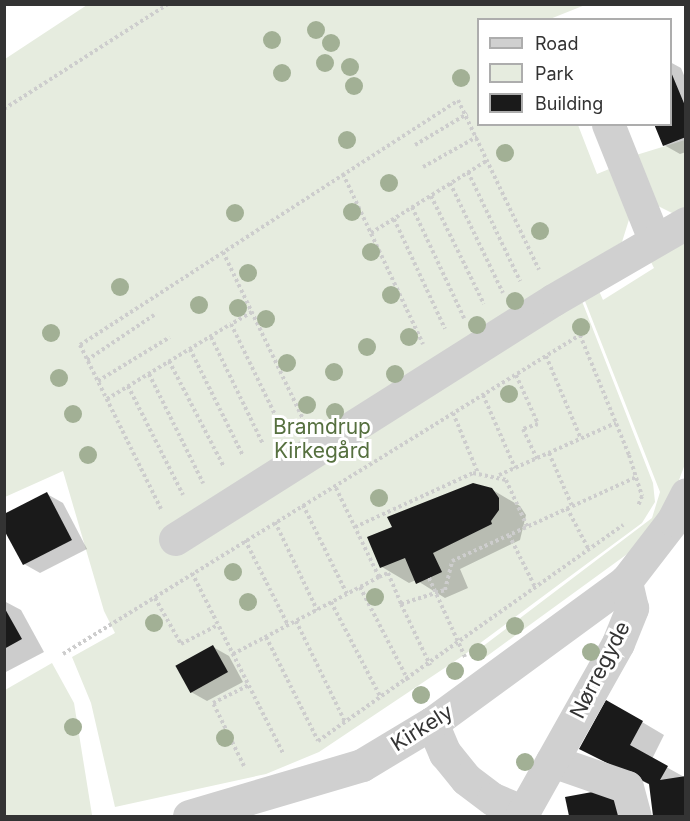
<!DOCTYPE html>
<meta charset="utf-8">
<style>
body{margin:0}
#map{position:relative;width:690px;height:821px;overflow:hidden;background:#fff;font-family:Inter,sans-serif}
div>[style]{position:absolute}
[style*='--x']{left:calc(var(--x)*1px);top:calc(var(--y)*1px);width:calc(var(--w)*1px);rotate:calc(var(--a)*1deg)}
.green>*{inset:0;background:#e6ecdf}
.shadow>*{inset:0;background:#0003}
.building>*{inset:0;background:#1a1a1a;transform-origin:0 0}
.path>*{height:4px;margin-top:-2px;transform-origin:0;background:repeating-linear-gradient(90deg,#cdcdcd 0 3px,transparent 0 6px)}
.minor>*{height:33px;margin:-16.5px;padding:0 16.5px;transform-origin:16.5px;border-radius:16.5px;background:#d0d0d0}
.trees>*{width:18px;height:18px;margin:-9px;border-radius:50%;background:#a2b095}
span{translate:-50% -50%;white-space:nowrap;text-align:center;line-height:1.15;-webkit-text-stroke:6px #fff;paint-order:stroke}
.park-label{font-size:21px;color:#56703f}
.street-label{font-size:21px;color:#333}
.frame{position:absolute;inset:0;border:6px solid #333;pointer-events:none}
.legend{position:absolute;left:477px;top:18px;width:195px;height:108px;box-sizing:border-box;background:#fff;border:2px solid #adadad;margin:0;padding:8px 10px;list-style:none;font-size:18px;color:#333}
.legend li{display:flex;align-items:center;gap:12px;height:30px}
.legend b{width:30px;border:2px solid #adadad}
</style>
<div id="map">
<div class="green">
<div style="clip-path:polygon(87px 5px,585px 5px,550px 19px,478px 20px,478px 124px,578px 125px,597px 174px,614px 167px,632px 210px,622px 242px,571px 273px,653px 483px,655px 502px,642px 523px,464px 655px,319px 752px,266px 774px,115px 807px,91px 703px,72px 657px,115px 633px,104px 611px,63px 471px,5px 497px,5px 59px)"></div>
<div style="clip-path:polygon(685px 140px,685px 208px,676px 215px,654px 204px,633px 156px)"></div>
<div style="clip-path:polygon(685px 235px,685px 464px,669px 507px,652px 536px,483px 659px,473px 659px,474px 653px,652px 518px,660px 492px,581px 291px,595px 282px,603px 300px,654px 268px,645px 250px)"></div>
<div style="clip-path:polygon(52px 663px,74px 703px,92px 815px,5px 816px,5px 690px)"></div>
</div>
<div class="shadow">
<div style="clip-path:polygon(670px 62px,681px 68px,686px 80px,686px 152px,680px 154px,664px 145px,670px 124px)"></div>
<div style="clip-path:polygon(491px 489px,520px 506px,526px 515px,520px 540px,460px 569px,468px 588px,445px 598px,416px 580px,409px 583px,382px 567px)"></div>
<div style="clip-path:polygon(47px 494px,63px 503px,87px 549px,40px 573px,24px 564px)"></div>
<div style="clip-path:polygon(4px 601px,21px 610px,44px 652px,4px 673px)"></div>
<div style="clip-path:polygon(213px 647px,229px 656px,243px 682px,207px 701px,191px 692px)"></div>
<div style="clip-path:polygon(642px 722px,664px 735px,652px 759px,686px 778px,686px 816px,655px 816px,650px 785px,581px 749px)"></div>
<div style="clip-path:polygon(567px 798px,634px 816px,570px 816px)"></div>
</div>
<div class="building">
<div style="clip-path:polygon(671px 72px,686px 108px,686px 137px,663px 146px,654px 124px,670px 124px)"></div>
<div style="clip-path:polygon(473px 483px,492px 488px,499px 498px,499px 510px,491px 521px,492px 524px,433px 553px,442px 572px,416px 584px,405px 558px,380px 568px,367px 537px,392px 527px,387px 517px)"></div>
<div style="clip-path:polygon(47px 492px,72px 540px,23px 565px,4px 530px,4px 514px)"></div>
<div style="clip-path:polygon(4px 607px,22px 639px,4px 649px)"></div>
<div style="left:213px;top:645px;width:31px;height:43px;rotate:61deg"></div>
<div style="clip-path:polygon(606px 700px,643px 721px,630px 745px,668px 766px,660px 780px,686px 776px,686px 816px,653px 816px,649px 784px,579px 749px)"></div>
<div style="clip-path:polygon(614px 788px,628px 816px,569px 816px,565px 797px)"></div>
</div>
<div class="path">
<div style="--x:4;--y:109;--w:195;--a:-32.6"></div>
<div style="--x:415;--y:145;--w:61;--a:-30.8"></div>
<div style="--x:423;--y:167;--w:62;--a:-29.1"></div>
<div style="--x:468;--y:172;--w:121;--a:64.5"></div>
<div style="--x:343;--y:174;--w:188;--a:64.8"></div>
<div style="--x:450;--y:183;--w:122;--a:64.3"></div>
<div style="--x:431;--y:196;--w:120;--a:63.9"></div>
<div style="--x:412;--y:207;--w:123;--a:64.9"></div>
<div style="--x:394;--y:219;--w:121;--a:65.1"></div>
<div style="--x:371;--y:233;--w:138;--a:-32"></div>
<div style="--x:223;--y:252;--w:185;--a:64.4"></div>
<div style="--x:252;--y:312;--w:24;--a:150"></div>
<div style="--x:231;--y:324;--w:119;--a:64.1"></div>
<div style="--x:211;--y:337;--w:119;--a:64.1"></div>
<div style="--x:190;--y:349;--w:119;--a:63.6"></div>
<div style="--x:546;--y:356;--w:90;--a:67.1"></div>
<div style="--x:87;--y:360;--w:81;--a:-33.9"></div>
<div style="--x:169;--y:361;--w:119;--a:62.6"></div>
<div style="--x:149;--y:374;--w:122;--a:63.6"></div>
<div style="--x:516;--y:375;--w:54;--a:65.8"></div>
<div style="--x:538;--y:424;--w:16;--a:162"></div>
<div style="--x:523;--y:429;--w:33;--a:65"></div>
<div style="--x:98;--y:381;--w:84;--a:-31.4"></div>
<div style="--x:128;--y:386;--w:122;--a:63.2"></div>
<div style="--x:483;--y:395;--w:80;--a:66.3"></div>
<div style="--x:107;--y:399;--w:145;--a:-31.2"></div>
<div style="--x:453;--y:413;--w:65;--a:67.4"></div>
<div style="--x:549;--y:453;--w:58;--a:66.5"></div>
<div style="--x:499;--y:475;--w:128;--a:-24"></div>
<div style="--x:303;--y:505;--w:99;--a:63.7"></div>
<div style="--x:567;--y:508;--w:47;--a:62.4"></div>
<div style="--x:161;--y:509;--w:183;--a:-116.3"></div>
<div style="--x:80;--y:345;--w:450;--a:-32.9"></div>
<div style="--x:458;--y:100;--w:188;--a:64.5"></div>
<div style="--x:275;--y:522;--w:98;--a:64.5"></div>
<div style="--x:355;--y:527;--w:130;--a:-24.6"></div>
<div style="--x:473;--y:473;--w:34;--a:12"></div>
<div style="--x:506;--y:480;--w:51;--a:65.5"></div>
<div style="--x:509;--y:535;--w:60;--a:63.4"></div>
<div style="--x:245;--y:540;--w:95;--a:63.2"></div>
<div style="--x:192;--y:573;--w:202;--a:63.2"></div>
<div style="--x:379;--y:577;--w:10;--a:-24"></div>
<div style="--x:388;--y:573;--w:34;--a:67"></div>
<div style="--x:401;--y:604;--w:46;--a:-17.7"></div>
<div style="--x:445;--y:590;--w:30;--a:-76"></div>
<div style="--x:452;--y:561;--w:202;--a:-24.5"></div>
<div style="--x:429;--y:578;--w:87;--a:65.5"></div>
<div style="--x:360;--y:587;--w:105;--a:62.7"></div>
<div style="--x:155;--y:598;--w:53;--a:60.5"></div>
<div style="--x:181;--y:644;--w:42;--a:-27.2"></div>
<div style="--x:331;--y:602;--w:108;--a:62.5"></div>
<div style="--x:401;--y:604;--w:68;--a:64.6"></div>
<div style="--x:296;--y:621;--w:112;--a:64.1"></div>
<div style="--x:266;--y:637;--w:116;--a:63.4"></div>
<div style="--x:63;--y:654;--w:607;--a:-31.68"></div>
<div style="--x:580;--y:335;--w:130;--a:67.8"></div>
<div style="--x:629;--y:455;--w:43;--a:72.4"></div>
<div style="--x:642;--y:496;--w:11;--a:112"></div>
<div style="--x:233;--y:654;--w:165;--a:-27.8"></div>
<div style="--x:379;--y:577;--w:101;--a:-115.8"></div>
<div style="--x:318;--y:741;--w:374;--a:-35.3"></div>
<div style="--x:244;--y:766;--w:70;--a:-116.2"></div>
<div style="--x:213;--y:703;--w:40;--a:-26.6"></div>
</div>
<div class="minor">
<div style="--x:608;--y:124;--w:124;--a:68.2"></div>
<div style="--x:175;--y:539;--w:447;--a:-32.3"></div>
<div style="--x:553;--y:300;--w:154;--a:-30.1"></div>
<div style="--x:432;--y:723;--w:33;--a:67"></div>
<div style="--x:445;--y:753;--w:33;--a:51"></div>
<div style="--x:466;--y:779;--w:34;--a:37"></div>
<div style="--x:493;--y:799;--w:34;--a:23"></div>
<div style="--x:552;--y:761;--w:79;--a:19.1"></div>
<div style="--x:627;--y:787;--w:30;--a:75"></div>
<div style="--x:189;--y:816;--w:180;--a:-16.4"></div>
<div style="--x:362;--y:765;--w:82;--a:-31"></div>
<div style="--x:432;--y:723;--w:240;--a:-36.2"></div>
<div style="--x:626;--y:581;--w:77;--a:-52.4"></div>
<div style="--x:673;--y:520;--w:29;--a:-63"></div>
<div style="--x:521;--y:816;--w:198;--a:-60.7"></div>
<div style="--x:618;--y:643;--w:38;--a:-68"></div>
<div style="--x:632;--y:608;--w:28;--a:-103"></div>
</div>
<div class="trees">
<div style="left:316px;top:30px"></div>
<div style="left:272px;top:40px"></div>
<div style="left:331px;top:43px"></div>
<div style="left:325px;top:63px"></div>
<div style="left:350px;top:67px"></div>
<div style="left:282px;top:73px"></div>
<div style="left:461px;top:78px"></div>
<div style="left:354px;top:86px"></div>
<div style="left:347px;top:140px"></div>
<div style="left:505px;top:153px"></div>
<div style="left:389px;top:183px"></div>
<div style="left:352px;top:212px"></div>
<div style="left:235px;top:213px"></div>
<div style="left:540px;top:231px"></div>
<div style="left:371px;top:252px"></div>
<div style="left:248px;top:273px"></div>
<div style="left:120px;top:287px"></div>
<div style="left:391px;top:295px"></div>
<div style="left:515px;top:301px"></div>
<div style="left:199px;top:305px"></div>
<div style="left:238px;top:308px"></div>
<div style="left:266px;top:319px"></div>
<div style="left:477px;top:325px"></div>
<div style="left:581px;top:327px"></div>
<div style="left:51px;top:333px"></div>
<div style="left:409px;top:337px"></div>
<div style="left:367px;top:347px"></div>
<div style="left:287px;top:363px"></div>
<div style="left:334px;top:372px"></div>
<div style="left:395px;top:374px"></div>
<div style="left:59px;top:378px"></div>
<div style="left:509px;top:394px"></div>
<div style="left:307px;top:405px"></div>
<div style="left:335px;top:412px"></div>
<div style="left:73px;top:414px"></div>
<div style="left:88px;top:455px"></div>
<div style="left:379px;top:498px"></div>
<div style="left:233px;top:572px"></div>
<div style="left:375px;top:597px"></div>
<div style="left:248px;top:602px"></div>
<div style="left:154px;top:623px"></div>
<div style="left:515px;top:626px"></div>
<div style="left:478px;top:652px"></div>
<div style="left:591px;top:652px"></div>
<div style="left:455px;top:671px"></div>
<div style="left:421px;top:695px"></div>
<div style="left:73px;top:727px"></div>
<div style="left:225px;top:738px"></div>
<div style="left:525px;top:762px"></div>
</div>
<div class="park-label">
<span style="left:322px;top:439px">Bramdrup<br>Kirkegård</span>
</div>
<div class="street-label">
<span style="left:600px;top:670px;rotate:-63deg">Nørregyde</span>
<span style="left:422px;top:728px;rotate:-32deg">Kirkely</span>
</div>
<div class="frame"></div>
<ul class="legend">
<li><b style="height:8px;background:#d0d0d0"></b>Road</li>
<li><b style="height:16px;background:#e6ecdf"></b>Park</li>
<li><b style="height:16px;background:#1a1a1a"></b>Building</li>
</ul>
</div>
